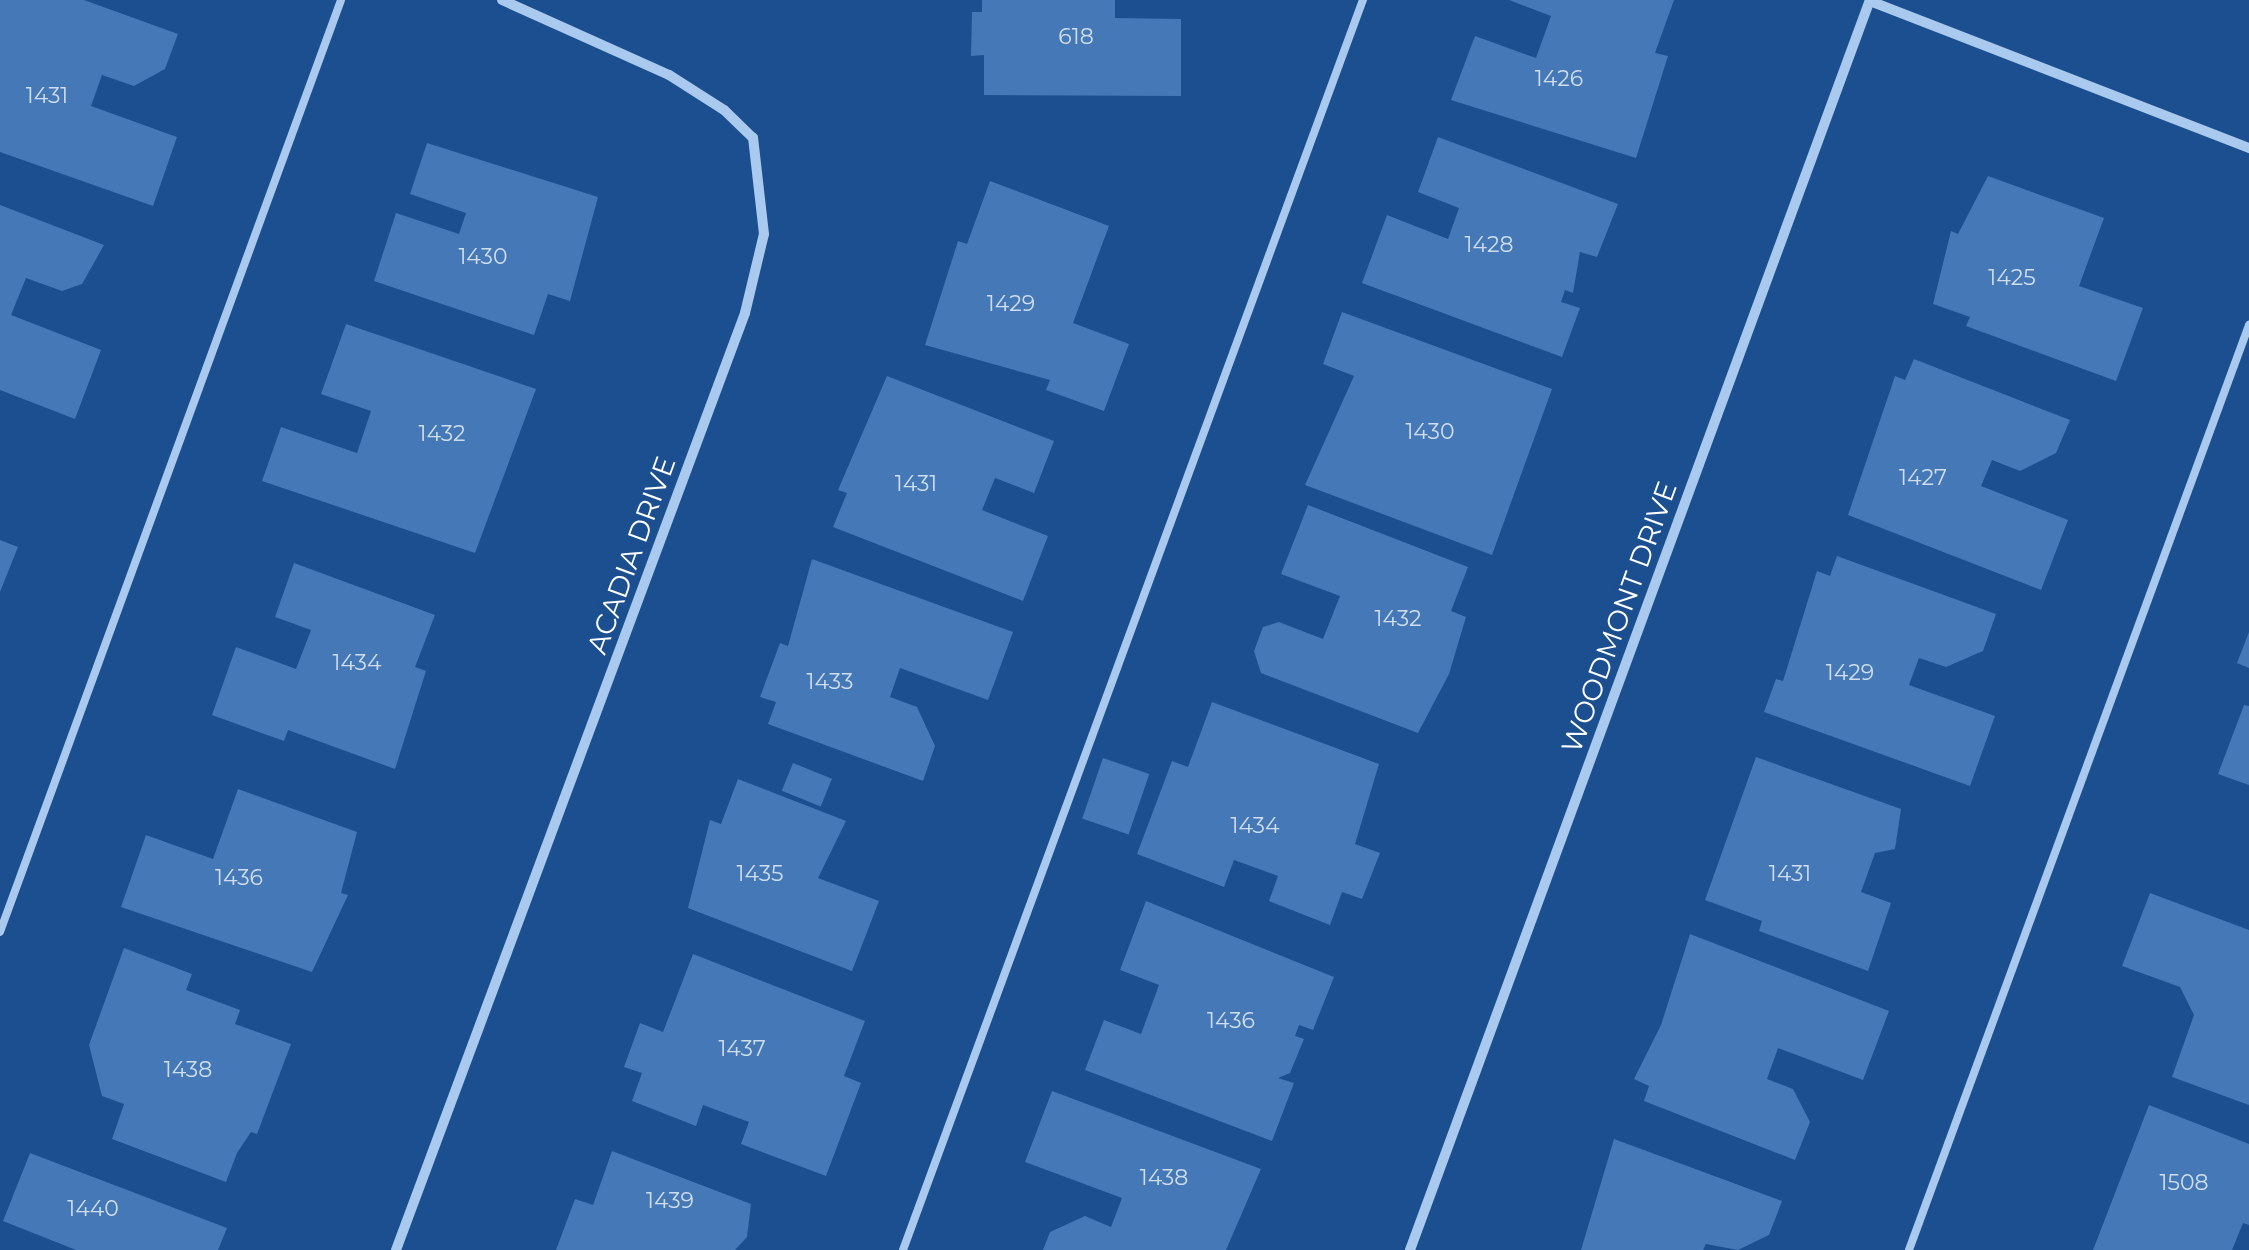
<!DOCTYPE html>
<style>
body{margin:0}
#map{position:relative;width:2249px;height:1250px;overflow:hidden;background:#1b4f8f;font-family:Montserrat,sans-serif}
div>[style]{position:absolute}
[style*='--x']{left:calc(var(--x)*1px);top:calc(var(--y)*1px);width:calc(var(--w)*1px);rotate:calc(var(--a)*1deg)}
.building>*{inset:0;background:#4478b7;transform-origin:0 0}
.lane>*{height:8px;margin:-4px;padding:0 4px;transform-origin:4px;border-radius:4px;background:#a9c9ee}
.street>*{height:10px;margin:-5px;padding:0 5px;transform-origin:5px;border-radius:5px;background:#a9c9ee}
span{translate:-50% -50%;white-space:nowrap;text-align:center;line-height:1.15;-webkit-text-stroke:8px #1b4f8f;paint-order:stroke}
.number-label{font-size:22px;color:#d0dded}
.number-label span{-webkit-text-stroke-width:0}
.street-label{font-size:28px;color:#fff}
</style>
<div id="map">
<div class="building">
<div style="clip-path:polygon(0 0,84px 0,178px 34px,165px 69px,134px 86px,102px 75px,91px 106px,177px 137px,153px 206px,0 152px)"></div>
<div style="clip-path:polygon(982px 0,1115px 0,1115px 18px,1181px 19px,1181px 96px,984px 95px,984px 55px,971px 56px,972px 12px,982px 12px)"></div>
<div style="clip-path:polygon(1509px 0,1674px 0,1655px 53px,1668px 56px,1636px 158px,1451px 100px,1475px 36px,1536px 58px,1551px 16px)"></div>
<div style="clip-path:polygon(1438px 137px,1618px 204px,1597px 257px,1580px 252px,1573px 293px,1565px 290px,1561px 302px,1580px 308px,1562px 357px,1362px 283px,1387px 215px,1448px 239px,1459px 208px,1418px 192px)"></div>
<div style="clip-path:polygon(427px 143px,598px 197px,570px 301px,548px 294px,534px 335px,374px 281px,396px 213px,459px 234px,466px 213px,410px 194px)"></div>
<div style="clip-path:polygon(1988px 176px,2104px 218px,2079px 286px,2143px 308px,2116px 381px,1966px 326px,1970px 317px,1933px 304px,1951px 231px,1958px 234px)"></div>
<div style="clip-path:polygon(990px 181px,1109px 226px,1073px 323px,1129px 344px,1104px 411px,1046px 390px,1050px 380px,925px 345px,958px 241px,967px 244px)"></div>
<div style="clip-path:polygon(0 205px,104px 245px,82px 284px,62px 291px,26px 278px,11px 315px,101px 350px,75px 419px,0 390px)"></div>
<div style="clip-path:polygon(1342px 312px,1552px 389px,1492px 555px,1305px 485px,1354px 376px,1323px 364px)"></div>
<div style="clip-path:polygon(346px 324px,536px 389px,475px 553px,262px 481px,281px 427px,357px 453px,371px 411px,321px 394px)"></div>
<div style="clip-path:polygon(1914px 359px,2070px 420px,2056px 453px,2020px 471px,1992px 460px,1981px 486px,2068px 520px,2041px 590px,1848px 515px,1895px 376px,1905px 380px)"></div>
<div style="clip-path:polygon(887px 376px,1054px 441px,1034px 493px,995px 478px,982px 510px,1048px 536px,1023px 601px,833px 527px,847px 493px,838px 490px)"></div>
<div style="clip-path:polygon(1308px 505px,1468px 567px,1451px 611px,1466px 617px,1449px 674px,1418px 733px,1261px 673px,1254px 651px,1263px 627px,1279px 622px,1323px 639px,1340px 596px,1281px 574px)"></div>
<div style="clip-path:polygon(0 540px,18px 547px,0 592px)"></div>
<div style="clip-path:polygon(1837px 556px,1996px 614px,1983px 651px,1946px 667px,1919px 658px,1909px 685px,1995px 716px,1970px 786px,1764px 712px,1776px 679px,1783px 681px,1817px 571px,1830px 576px)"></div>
<div style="clip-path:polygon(812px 559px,1013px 632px,988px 700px,900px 668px,890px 697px,917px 707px,935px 746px,923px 781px,768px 724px,776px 702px,760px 697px,780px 643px,788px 646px)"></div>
<div style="clip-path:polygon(294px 563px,435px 615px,415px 667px,426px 671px,395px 769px,288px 730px,284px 741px,212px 715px,236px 647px,296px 669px,311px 630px,275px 617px)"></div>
<div style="clip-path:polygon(2249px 632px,2249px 668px,2237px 663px)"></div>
<div style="clip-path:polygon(1212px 702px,1379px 764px,1355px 844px,1380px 853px,1362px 899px,1342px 892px,1330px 925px,1269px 901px,1278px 876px,1234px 860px,1224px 887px,1137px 854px,1172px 761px,1188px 767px)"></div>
<div style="clip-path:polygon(2244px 705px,2249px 706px,2249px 785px,2218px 774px)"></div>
<div style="clip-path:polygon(1756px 757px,1901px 809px,1895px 849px,1875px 853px,1861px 892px,1891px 903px,1868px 971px,1759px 931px,1762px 921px,1705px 900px)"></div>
<div style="left:1103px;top:758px;width:49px;height:64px;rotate:19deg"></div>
<div style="left:793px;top:763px;width:42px;height:30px;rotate:22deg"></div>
<div style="clip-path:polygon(738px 779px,846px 821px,818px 878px,879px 901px,852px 971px,688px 908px,710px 820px,721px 824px)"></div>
<div style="clip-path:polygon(238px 789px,357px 832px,341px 893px,348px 895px,312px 972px,121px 907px,146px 835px,213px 859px)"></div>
<div style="clip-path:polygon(2150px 893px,2249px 930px,2249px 1105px,2172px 1077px,2194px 1015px,2180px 987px,2122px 966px)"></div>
<div style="clip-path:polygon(1146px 901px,1334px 977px,1313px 1030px,1299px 1025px,1295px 1036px,1304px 1039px,1290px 1073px,1278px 1078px,1294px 1083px,1272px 1141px,1085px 1070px,1104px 1020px,1141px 1034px,1159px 985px,1120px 970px)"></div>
<div style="clip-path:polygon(1690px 934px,1889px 1011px,1863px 1080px,1778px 1048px,1767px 1079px,1793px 1089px,1810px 1122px,1795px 1160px,1644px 1101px,1649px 1086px,1634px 1079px,1661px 1025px)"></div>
<div style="clip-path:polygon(124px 948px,192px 974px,186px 990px,240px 1010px,235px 1024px,291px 1044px,257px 1134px,251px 1132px,237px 1153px,226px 1182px,112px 1139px,124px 1104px,102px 1096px,89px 1045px)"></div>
<div style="clip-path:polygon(693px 954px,865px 1021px,844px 1076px,861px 1083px,826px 1176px,741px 1144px,749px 1122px,703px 1105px,696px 1126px,632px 1101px,642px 1073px,624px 1067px,640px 1023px,663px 1032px)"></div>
<div style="clip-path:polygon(1052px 1091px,1261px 1169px,1226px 1250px,1043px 1250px,1050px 1232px,1085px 1216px,1111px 1227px,1122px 1198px,1025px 1162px)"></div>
<div style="clip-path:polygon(2149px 1105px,2249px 1144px,2249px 1225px,2243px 1223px,2232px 1250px,2093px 1250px)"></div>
<div style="clip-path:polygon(1614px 1139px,1782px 1201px,1769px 1235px,1738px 1250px,1706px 1244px,1703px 1250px,1581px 1250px)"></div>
<div style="clip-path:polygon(612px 1151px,751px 1204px,747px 1237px,735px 1250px,556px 1250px,575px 1199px,593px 1205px)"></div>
<div style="clip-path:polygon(30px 1153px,227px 1228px,218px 1250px,76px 1250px,3px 1221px)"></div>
</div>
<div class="lane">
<div style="--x:0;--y:932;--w:992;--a:-69.9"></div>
<div style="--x:903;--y:1250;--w:1332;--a:-69.8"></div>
<div style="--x:1909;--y:1250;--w:986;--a:-69.82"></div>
</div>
<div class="street">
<div style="--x:1870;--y:1;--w:407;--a:21.2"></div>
<div style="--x:396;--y:1250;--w:1000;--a:-69.57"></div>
<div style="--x:745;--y:313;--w:81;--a:-76.5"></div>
<div style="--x:764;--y:234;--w:97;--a:-96.5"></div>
<div style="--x:753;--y:138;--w:40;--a:-136"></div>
<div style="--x:724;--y:110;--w:65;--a:-147.5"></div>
<div style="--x:669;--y:75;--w:183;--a:-155.8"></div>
<div style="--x:1410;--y:1250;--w:1332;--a:-69.8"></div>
</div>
<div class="number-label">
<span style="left:1076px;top:37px">618</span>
<span style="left:1559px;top:79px">1426</span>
<span style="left:47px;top:96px">1431</span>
<span style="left:1489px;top:245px">1428</span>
<span style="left:483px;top:257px">1430</span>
<span style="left:2012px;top:278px">1425</span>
<span style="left:1011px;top:304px">1429</span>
<span style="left:1430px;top:432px">1430</span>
<span style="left:442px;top:434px">1432</span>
<span style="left:1923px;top:478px">1427</span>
<span style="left:916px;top:484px">1431</span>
<span style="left:1398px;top:619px">1432</span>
<span style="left:357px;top:663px">1434</span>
<span style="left:1850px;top:673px">1429</span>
<span style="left:830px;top:682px">1433</span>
<span style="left:1255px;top:826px">1434</span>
<span style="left:760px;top:874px">1435</span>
<span style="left:1790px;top:874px">1431</span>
<span style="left:239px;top:878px">1436</span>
<span style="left:1231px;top:1021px">1436</span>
<span style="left:742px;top:1049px">1437</span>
<span style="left:188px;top:1070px">1438</span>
<span style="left:1164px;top:1178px">1438</span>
<span style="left:2184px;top:1183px">1508</span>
<span style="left:670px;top:1201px">1439</span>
<span style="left:93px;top:1209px">1440</span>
</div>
<div class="street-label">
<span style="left:631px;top:555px;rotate:-70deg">ACADIA DRIVE</span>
<span style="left:1619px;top:617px;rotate:-70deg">WOODMONT DRIVE</span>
</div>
</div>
